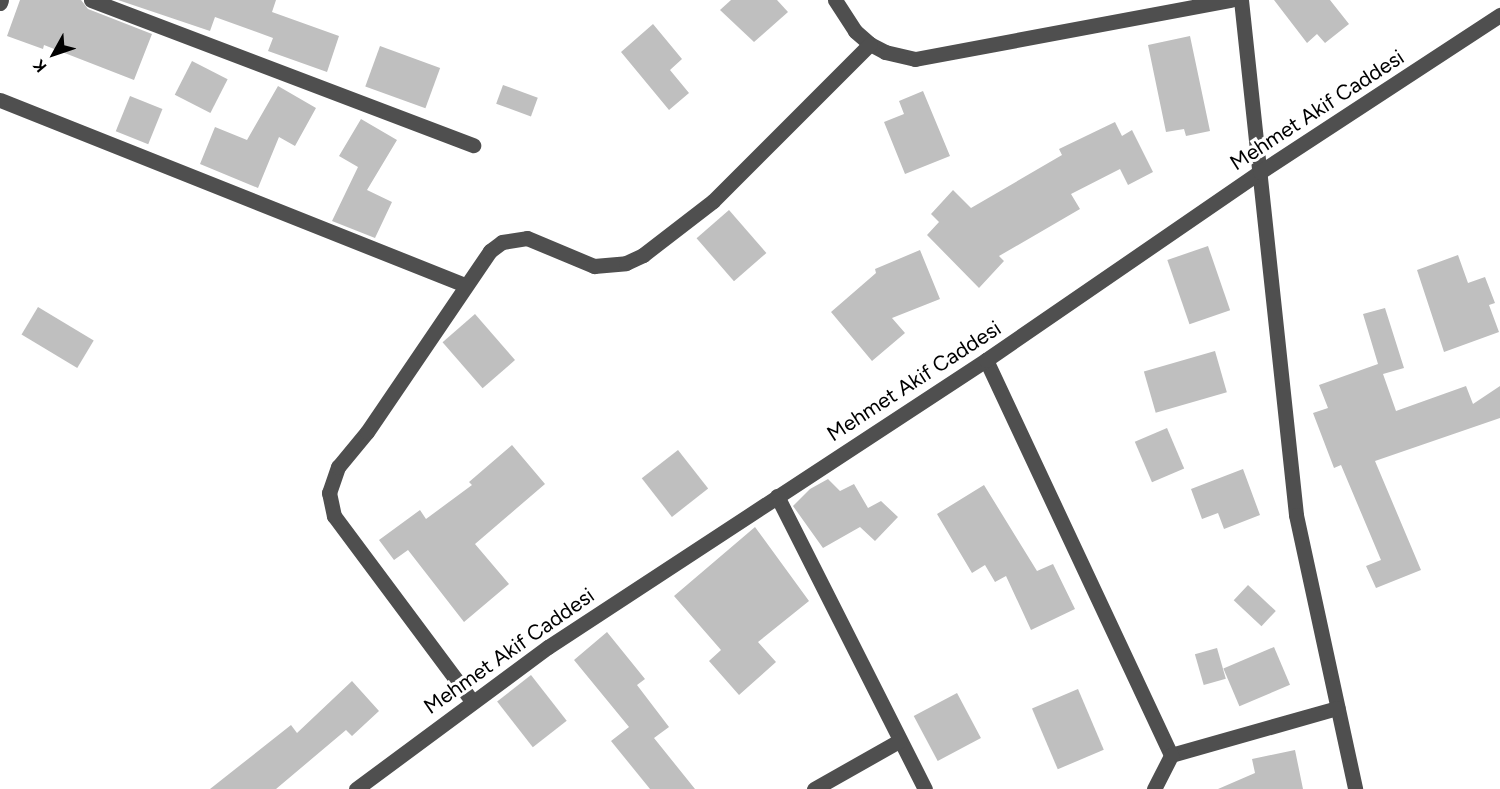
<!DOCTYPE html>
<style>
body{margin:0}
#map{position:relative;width:1500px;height:789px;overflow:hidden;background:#fff;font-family:Figtree,sans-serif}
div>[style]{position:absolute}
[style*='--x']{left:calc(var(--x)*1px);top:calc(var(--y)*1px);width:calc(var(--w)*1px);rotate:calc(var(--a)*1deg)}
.building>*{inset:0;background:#bfbfbf;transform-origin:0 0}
.minor>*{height:15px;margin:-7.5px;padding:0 7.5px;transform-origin:7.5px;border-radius:7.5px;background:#4f4f4f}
span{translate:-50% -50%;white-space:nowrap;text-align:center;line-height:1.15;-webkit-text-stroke:6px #fff;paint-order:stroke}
.street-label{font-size:21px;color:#000}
.north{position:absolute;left:24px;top:24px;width:60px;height:60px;-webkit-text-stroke:4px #fff;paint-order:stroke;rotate:230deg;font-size:16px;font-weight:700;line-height:24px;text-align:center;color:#000}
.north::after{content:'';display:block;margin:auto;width:21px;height:27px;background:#000;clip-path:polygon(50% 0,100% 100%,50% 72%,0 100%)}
</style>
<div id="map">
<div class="building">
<div style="clip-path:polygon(20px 0,81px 0,88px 9px,152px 34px,134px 80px,44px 45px,43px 49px,7px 36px)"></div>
<div style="clip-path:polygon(118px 0,276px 0,272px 12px,339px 36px,327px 72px,268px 51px,273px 38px,215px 17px,210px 31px)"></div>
<div style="clip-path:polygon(731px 0,777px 0,788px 12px,754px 42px,720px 10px)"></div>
<div style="clip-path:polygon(1274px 0,1330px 0,1349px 24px,1325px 43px,1317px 34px,1307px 43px)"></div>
<div style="clip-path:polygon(653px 24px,682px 59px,670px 70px,689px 93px,669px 110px,621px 52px)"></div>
<div style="clip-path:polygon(1190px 36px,1210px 131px,1186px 136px,1184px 129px,1166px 132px,1148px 45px)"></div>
<div style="left:380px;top:46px;width:64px;height:43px;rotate:20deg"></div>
<div style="left:192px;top:61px;width:40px;height:38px;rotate:27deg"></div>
<div style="left:503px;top:85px;width:37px;height:20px;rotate:20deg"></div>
<div style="clip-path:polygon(278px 86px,316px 108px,295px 146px,279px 137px,258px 188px,200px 164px,215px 127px,247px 140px)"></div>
<div style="clip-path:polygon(923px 91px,950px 156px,905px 174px,884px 122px,904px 114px,899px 101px)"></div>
<div style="left:130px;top:96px;width:35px;height:38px;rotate:22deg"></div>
<div style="clip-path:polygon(361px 119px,397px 140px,367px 190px,392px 202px,375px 238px,332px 221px,358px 167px,339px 156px)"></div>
<div style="clip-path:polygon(1115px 122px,1122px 136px,1132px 130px,1153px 172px,1128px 185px,1120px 169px,1071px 194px,1080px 209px,999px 256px,1004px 261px,979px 288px,927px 235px,939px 222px,931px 214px,953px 190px,971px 208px,1062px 155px,1059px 149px)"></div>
<div style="left:729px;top:210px;width:57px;height:43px;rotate:49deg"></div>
<div style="left:1208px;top:246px;width:68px;height:43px;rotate:71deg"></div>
<div style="clip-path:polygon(920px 250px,940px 299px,892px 318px,905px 333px,872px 361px,831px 312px,876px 273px,875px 269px)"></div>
<div style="clip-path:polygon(1458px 255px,1468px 283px,1485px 277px,1495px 303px,1489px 305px,1499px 332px,1444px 352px,1417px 270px)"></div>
<div style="left:38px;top:307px;width:65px;height:32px;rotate:31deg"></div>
<div style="clip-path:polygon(1385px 308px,1404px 368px,1383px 374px,1396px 411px,1466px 386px,1473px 404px,1500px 386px,1500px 418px,1375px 461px,1421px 570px,1376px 588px,1366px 566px,1381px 560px,1341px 465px,1334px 468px,1313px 413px,1328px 408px,1319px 385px,1378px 364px,1363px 314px)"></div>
<div style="left:475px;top:314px;width:61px;height:43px;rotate:49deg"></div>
<div style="left:1215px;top:351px;width:43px;height:74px;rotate:74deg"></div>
<div style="left:1167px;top:428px;width:44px;height:35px;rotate:67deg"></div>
<div style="clip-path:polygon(512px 445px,545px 484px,475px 544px,509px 584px,464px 622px,408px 550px,394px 560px,379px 540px,420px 510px,426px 519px,472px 485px,469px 482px)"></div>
<div style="left:678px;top:450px;width:49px;height:46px;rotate:52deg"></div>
<div style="clip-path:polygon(1243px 469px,1260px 515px,1224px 529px,1218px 513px,1202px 519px,1191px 489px)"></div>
<div style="clip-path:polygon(828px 479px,840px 491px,854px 484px,868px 508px,881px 501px,898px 517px,875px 541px,860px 527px,823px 548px,793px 506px,810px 489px)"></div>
<div style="clip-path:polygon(984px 485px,1037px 571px,1053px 564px,1075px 609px,1031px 630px,1006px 576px,995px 582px,985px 565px,972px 573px,937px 514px)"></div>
<div style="clip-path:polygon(755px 527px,809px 601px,758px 642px,776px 662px,739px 695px,709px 661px,721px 650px,674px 596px)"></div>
<div style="left:1248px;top:585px;width:38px;height:21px;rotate:43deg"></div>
<div style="clip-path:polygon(607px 632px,645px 679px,637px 685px,669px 727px,654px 738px,695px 789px,650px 789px,611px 741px,629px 727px,574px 660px)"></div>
<div style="left:1274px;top:647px;width:41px;height:55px;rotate:67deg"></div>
<div style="left:1217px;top:648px;width:32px;height:23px;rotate:74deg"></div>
<div style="left:531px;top:675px;width:58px;height:43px;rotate:52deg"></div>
<div style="clip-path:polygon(352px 681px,379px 711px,352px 736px,346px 730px,276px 789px,210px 789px,291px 725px,297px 733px)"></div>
<div style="left:1078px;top:689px;width:66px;height:50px;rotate:67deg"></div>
<div style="left:957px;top:693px;width:51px;height:49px;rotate:62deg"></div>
<div style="clip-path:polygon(1295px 750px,1303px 789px,1218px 789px,1255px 773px,1252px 759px)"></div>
</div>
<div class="minor">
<div style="--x:91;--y:0;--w:409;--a:20.8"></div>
<div style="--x:835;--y:0;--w:37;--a:57"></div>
<div style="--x:855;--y:31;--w:20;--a:41"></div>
<div style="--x:870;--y:44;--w:17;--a:28"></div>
<div style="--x:885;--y:52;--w:31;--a:13"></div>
<div style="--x:915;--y:59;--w:321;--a:-10.6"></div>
<div style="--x:1241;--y:0;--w:518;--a:83.9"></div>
<div style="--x:1296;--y:515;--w:280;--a:77.8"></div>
<div style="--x:0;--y:3;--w:3;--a:-72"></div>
<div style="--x:0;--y:100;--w:500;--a:21.7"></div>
<div style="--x:986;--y:360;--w:436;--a:64.9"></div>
<div style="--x:1171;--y:755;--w:173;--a:-15.8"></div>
<div style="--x:777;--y:496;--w:328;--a:63.2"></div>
<div style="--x:472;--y:701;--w:231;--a:-126.7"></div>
<div style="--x:334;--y:516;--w:24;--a:-102"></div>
<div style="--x:329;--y:493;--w:28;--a:-71"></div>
<div style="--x:338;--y:467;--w:45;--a:-50.4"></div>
<div style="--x:367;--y:432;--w:219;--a:-55.8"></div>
<div style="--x:490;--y:251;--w:15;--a:-37"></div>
<div style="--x:502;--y:242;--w:25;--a:-9"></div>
<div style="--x:527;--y:238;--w:73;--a:22.7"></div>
<div style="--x:594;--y:266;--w:32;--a:-5"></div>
<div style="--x:626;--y:263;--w:19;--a:-25"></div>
<div style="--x:643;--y:255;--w:88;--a:-37.6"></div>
<div style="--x:713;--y:201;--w:222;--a:-45"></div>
<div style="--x:356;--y:789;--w:239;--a:-36.5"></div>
<div style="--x:548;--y:647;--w:524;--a:-33.23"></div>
<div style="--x:986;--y:360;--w:332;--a:-34.5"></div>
<div style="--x:1260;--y:172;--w:287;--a:-33.2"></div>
<div style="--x:814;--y:789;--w:98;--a:-29.5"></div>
<div style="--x:1154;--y:789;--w:38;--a:-63"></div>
</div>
<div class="street-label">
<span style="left:1317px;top:110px;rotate:-33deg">Mehmet Akif Caddesi</span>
<span style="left:914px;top:381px;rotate:-33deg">Mehmet Akif Caddesi</span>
<span style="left:509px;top:651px;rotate:-35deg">Mehmet Akif Caddesi</span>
</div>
<div class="north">K</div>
</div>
